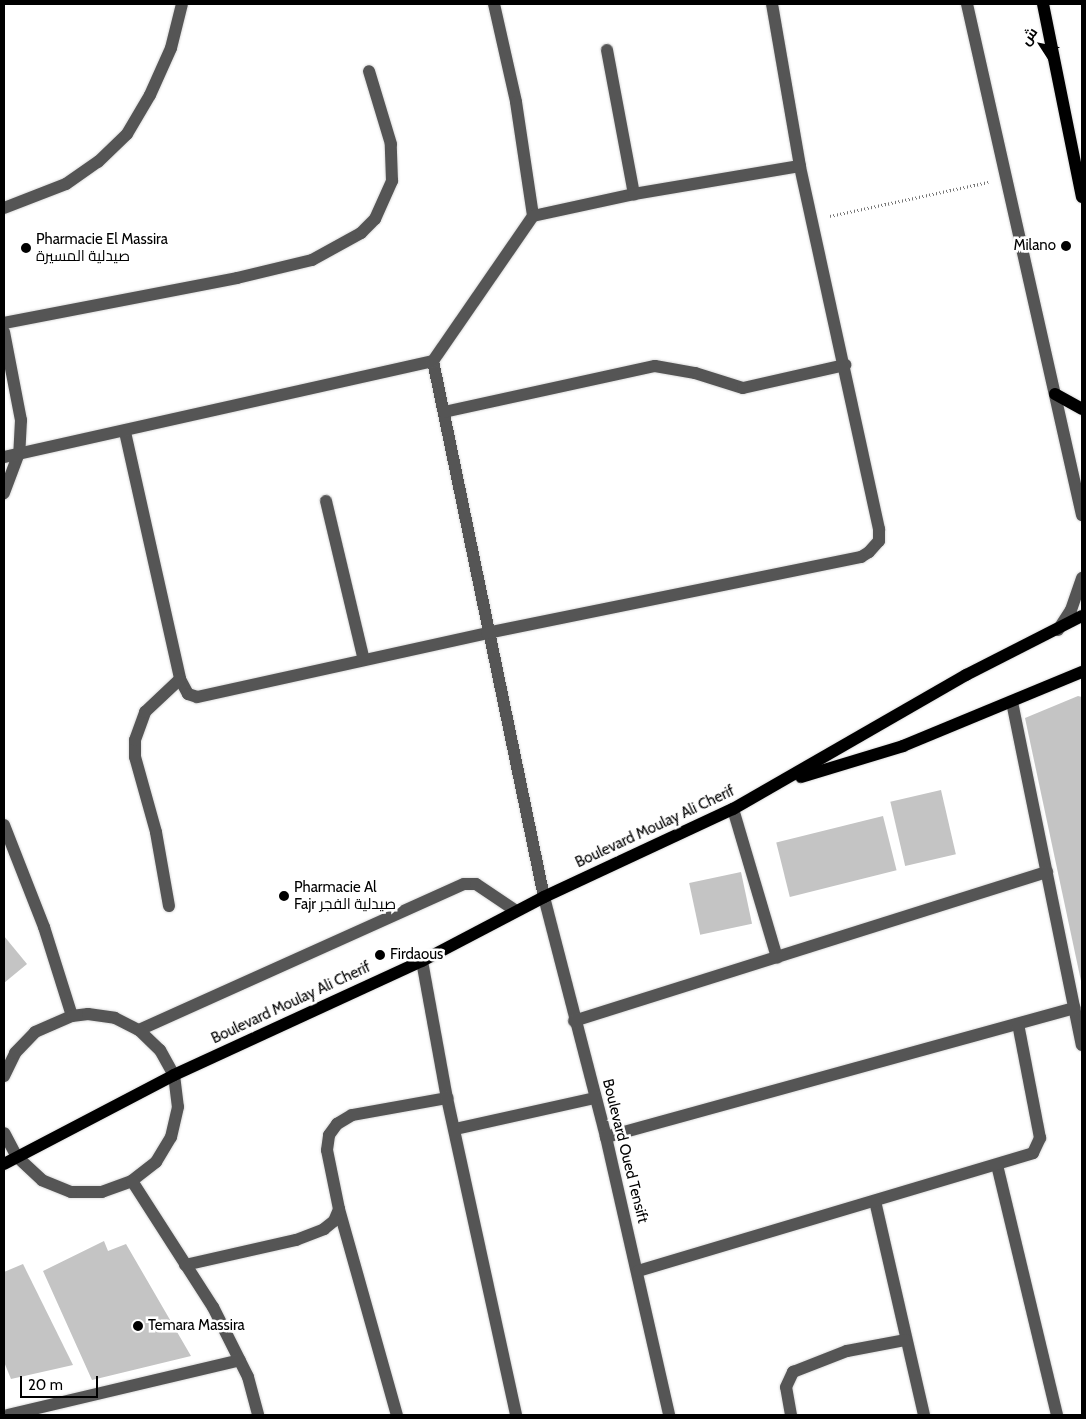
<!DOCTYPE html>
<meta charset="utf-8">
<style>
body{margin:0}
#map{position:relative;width:1086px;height:1419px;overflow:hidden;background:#fff;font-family:Cabin,Cairo,sans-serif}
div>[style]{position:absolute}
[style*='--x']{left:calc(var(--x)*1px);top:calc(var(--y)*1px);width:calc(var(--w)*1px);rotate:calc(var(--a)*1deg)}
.building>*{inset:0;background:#c4c4c4;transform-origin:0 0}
.path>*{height:3px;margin-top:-1.5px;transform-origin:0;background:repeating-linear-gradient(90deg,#777 0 1px,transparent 0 3.5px)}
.roads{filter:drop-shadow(0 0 1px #dbdbdb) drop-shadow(0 0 1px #dbdbdb)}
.minor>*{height:12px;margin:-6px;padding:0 6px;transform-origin:6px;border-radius:6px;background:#555}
.major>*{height:12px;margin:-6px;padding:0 6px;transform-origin:6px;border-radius:6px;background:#000}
.dots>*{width:14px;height:14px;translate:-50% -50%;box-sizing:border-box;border:2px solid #fff;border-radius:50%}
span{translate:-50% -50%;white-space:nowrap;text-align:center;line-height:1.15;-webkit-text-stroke:5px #fff;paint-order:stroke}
.poi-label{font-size:15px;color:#000}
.left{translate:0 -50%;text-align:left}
.right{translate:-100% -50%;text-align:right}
.street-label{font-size:15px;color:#000}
.frame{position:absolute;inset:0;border:5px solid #000;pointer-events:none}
.north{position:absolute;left:1016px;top:20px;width:50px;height:50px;-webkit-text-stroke:4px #fff;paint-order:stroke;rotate:305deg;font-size:14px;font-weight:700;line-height:20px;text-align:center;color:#000}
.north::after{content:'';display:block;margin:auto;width:18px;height:22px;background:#000;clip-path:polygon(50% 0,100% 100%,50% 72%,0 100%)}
.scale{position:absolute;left:20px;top:1376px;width:78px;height:22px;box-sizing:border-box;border:2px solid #000;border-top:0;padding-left:6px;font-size:15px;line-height:18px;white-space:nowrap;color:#000;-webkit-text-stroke:4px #fff;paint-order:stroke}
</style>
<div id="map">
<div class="building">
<div style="clip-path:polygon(1078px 696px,1082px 697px,1081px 981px,1025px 718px)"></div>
<div style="left:941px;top:790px;width:66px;height:52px;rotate:77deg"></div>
<div style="left:883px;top:816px;width:56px;height:110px;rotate:76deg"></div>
<div style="left:741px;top:872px;width:53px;height:53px;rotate:78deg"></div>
<div style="clip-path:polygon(4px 936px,27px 964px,4px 983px)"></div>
<div style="clip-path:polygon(104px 1241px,108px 1251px,126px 1244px,191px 1356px,92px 1380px,43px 1271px)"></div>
<div style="clip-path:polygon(23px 1264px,73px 1365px,11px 1379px,4px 1362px,4px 1272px)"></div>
</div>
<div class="path">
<div style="--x:830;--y:216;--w:162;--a:-12.1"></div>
</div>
<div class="roads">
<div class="minor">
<div style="--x:494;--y:4;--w:100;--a:77.3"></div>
<div style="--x:516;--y:102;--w:115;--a:81.5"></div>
<div style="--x:967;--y:4;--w:524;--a:77.32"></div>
<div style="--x:607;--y:50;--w:147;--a:79.4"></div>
<div style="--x:4;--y:208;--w:66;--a:-21.2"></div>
<div style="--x:66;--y:184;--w:39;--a:-35"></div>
<div style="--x:98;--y:162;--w:40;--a:-44"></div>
<div style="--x:127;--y:134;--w:45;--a:-59.5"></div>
<div style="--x:150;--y:95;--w:51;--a:-65.9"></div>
<div style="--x:171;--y:48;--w:45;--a:-76"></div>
<div style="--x:4;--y:323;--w:237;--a:-10.9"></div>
<div style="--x:237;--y:278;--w:77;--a:-13.5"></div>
<div style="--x:312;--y:260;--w:56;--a:-28.9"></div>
<div style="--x:361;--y:233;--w:20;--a:-45"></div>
<div style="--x:375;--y:219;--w:42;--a:-65.9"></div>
<div style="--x:392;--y:181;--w:37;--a:-92"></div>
<div style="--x:391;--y:144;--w:76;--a:-106.8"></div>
<div style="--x:4;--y:332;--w:90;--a:79.1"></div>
<div style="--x:21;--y:420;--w:33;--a:93"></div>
<div style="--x:19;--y:453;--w:43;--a:110.6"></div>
<div style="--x:433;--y:361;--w:547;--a:78.3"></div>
<div style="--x:544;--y:897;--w:248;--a:75.5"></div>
<div style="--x:606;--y:1137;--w:285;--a:77.2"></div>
<div style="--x:444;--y:412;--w:216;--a:-12.3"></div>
<div style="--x:655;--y:366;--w:41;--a:9.9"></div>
<div style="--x:695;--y:373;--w:50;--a:17.4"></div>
<div style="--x:743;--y:388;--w:105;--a:-12.7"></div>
<div style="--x:125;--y:432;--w:253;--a:77.4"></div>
<div style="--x:180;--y:679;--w:17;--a:62"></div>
<div style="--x:188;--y:694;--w:9;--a:18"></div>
<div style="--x:197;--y:697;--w:297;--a:-12.4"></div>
<div style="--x:487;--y:633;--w:382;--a:-11.5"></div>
<div style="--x:861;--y:557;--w:9;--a:-32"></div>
<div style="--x:869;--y:552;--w:15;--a:-48"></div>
<div style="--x:879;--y:541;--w:12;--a:-90"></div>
<div style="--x:879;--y:529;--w:371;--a:-102.3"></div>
<div style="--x:800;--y:166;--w:164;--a:-99.8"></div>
<div style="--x:4;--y:457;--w:440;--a:-12.6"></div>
<div style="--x:433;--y:361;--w:176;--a:-55.4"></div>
<div style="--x:533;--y:216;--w:103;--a:-12.3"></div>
<div style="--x:634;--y:194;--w:168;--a:-9.6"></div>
<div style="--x:326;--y:501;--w:163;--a:76.6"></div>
<div style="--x:1058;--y:630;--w:24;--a:-57"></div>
<div style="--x:1071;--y:610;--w:34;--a:-71"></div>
<div style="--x:1012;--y:702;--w:350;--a:78.5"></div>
<div style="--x:733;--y:809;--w:155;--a:73.5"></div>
<div style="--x:4;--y:825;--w:110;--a:68.6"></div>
<div style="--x:44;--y:927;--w:93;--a:72.5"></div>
<div style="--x:169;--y:906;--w:75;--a:-100"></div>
<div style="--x:156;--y:832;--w:78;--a:-105.6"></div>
<div style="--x:135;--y:757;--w:17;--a:-90"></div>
<div style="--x:135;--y:740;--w:30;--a:-70"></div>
<div style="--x:145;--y:712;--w:48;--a:-43.3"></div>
<div style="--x:422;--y:961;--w:139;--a:79.7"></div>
<div style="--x:574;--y:1021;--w:496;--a:-17.5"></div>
<div style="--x:139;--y:1030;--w:356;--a:-24.2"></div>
<div style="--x:464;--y:884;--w:12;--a:0"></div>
<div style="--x:476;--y:884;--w:48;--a:34"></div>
<div style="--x:4;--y:1076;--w:25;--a:-64"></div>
<div style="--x:15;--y:1053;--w:29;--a:-46"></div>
<div style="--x:35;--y:1032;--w:40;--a:-23.4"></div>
<div style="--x:72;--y:1016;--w:16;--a:-7"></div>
<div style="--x:88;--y:1014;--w:27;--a:8"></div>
<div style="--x:115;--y:1018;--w:27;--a:27"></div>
<div style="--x:139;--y:1030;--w:29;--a:44"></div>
<div style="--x:160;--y:1050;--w:29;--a:61"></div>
<div style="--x:174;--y:1075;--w:32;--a:83"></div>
<div style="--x:178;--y:1107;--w:31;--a:103"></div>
<div style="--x:171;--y:1137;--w:29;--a:121"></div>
<div style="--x:156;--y:1162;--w:31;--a:142"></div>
<div style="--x:132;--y:1181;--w:32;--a:160"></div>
<div style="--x:102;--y:1192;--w:31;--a:180"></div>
<div style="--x:71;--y:1192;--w:31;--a:-158"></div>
<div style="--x:42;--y:1180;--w:34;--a:-137"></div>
<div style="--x:17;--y:1157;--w:27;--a:-118"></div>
<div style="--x:455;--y:1129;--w:143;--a:-12.5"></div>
<div style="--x:606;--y:1137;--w:486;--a:-15.4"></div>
<div style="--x:997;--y:1165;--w:257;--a:76.5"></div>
<div style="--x:132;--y:1181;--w:150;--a:57.3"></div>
<div style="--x:213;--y:1307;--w:78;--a:63.4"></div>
<div style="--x:248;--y:1377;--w:39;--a:75"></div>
<div style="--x:875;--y:1201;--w:220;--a:77.1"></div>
<div style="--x:339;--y:1209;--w:214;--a:74.3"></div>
<div style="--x:185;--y:1265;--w:114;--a:-12.7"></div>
<div style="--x:296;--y:1240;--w:30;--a:-21"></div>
<div style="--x:324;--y:1229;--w:13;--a:-39"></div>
<div style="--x:334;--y:1221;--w:13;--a:-67"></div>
<div style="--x:339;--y:1209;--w:60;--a:-101.5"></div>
<div style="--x:327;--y:1150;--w:15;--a:-82"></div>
<div style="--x:329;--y:1135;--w:14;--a:-54"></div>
<div style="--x:337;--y:1124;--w:17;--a:-31"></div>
<div style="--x:352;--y:1115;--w:97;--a:-10.1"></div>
<div style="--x:447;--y:1098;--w:324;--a:77.7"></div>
<div style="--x:638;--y:1271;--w:412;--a:-16.6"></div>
<div style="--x:1033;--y:1153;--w:17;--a:-65"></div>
<div style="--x:1040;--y:1138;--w:116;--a:-100.9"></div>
<div style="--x:8;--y:1415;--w:238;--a:-13.3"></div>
<div style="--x:791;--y:1415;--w:28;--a:-100"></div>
<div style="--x:786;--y:1387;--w:17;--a:-65"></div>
<div style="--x:793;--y:1372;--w:58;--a:-21.3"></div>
<div style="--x:847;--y:1351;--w:60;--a:-10.6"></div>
</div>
<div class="major">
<div style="--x:1043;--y:4;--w:197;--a:78.6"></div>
<div style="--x:1055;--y:394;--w:31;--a:29"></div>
<div style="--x:801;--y:777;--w:107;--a:-16.9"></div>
<div style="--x:903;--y:746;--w:194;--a:-22.5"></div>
<div style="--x:4;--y:1164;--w:192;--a:-27.6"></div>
<div style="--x:174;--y:1075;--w:273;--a:-24.7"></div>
<div style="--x:422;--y:961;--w:138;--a:-27.7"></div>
<div style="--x:544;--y:897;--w:208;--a:-25"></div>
<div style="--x:733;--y:809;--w:269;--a:-29.9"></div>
<div style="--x:966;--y:675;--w:130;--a:-27"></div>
</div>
</div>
<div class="dots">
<div style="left:1066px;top:246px;background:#000"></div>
<div style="left:26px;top:248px;background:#000"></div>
<div style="left:284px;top:896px;background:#000"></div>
<div style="left:380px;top:955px;background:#000"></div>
<div style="left:138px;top:1326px;background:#000"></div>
</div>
<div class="poi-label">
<span class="left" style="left:36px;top:248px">Pharmacie El Massira<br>صيدلية المسيرة</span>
<span class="right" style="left:1056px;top:246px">Milano</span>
<span class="left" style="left:294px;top:896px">Pharmacie Al<br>Fajr صيدلية الفجر</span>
<span class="left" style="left:390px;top:955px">Firdaous</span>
<span class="left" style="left:148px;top:1326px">Temara Massira</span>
</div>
<div class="street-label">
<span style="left:655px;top:827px;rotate:-25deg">Boulevard Moulay Ali Cherif</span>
<span style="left:291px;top:1003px;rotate:-25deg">Boulevard Moulay Ali Cherif</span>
<span style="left:625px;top:1151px;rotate:76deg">Boulevard Oued Tensift</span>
</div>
<div class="frame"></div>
<div class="north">ش</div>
<div class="scale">20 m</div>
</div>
